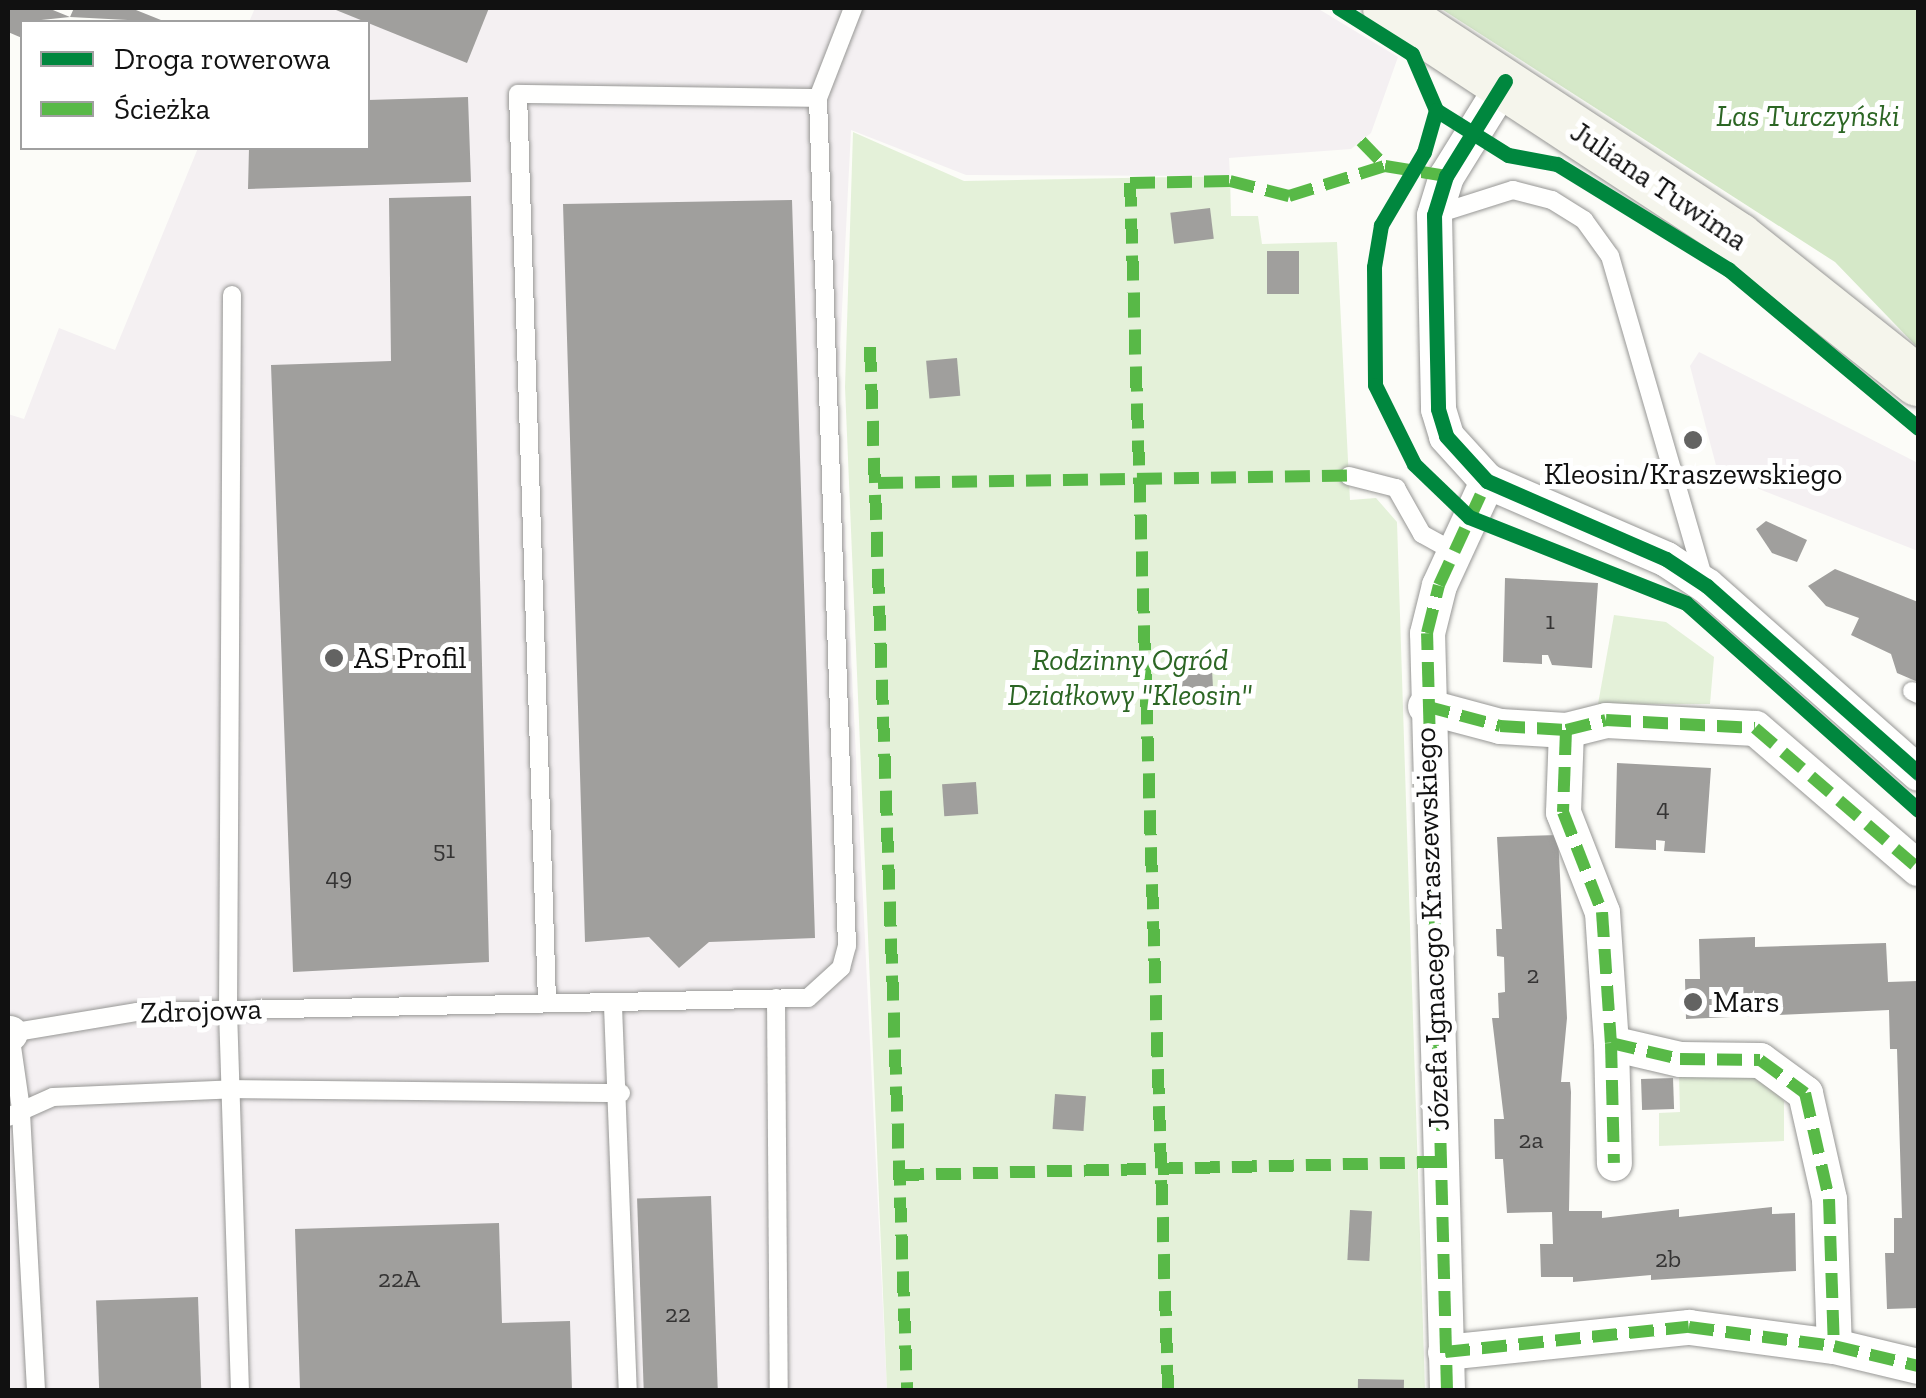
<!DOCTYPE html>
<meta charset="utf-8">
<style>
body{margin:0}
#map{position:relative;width:1926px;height:1398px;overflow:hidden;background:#fcfcf8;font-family:"Zilla Slab",serif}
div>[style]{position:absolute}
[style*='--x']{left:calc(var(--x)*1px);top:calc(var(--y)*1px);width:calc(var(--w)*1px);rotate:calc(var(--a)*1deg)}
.industrial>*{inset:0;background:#f4f0f2}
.green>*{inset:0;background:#e4f1d9}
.forest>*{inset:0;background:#d5e8c8}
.building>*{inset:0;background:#a09f9d;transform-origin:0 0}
.roads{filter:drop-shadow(0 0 2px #979795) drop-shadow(0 0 2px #979795)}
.lane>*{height:18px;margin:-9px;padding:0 9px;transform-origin:9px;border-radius:9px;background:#fffffe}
.street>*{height:35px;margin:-17.5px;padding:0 17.5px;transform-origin:17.5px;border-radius:17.5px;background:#fffffe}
.secondary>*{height:50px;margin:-25px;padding:0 25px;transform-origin:25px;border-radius:25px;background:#f5f5ec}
.quiet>*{height:12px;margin-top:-6px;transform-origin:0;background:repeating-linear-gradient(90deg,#58b947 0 25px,transparent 0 37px)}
.cycleway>*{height:15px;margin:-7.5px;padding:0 7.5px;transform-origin:7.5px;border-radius:7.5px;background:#00873e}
.dots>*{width:28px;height:28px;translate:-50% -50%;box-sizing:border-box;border:5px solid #fff;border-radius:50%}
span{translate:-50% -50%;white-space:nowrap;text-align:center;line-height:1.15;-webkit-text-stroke:10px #fff;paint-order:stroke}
.number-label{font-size:25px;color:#353434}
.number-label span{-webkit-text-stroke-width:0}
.park-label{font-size:30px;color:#2c6624;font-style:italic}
.street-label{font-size:30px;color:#111}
.poi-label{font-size:30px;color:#111}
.left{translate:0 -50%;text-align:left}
.frame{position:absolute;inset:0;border:10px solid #111;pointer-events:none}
.legend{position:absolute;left:20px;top:20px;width:350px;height:130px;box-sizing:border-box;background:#fff;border:2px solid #a0a0a0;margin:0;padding:12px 18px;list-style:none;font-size:30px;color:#111}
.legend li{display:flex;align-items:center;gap:20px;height:50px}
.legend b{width:50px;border:2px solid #a0a0a0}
</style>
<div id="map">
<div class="industrial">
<div style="clip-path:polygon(255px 8px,1317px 8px,1398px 57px,1371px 133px,1351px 149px,1229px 158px,1230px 176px,966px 175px,851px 130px,838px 389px,887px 1390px,8px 1390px,8px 414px,24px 419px,59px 328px,115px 350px,198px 148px,368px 148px,368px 22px,249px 22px)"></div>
<div style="clip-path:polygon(1699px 352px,1918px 463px,1918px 551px,1718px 473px,1690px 366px)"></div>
</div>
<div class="green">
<div style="clip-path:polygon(853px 132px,964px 181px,1230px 176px,1231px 216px,1258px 216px,1262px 244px,1337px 242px,1350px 500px,1376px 498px,1397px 522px,1425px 1390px,887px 1390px,845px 387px)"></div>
<div style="clip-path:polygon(1614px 615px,1666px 622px,1714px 657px,1710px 704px,1598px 704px)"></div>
<div style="clip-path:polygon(1755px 1074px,1784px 1101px,1784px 1141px,1659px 1146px,1659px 1113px,1680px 1112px,1679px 1075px)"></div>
</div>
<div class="forest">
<div style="clip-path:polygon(1440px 8px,1918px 8px,1918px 348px,1835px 262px)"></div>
</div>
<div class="building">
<div style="clip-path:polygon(8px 8px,48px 8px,70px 17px,74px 8px,131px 8px,166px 22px,70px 17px,22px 22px,22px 38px,8px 32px)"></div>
<div style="clip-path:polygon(331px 8px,489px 8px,467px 63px)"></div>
<div style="clip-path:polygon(468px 97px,471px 182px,248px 189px,249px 148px,368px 148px,368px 100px)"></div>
<div style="clip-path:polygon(471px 196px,489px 962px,293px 972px,271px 365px,391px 361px,389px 198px)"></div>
<div style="clip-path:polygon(792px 200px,815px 938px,709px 942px,679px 968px,649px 937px,585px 942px,563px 204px)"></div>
<div style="left:1210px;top:208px;width:31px;height:40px;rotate:83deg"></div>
<div style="left:1267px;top:251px;width:32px;height:43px"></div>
<div style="left:957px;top:358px;width:38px;height:31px;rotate:85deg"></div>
<div style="clip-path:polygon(1766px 521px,1807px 540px,1797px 562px,1772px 553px,1756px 529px)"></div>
<div style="clip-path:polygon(1835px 569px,1918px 602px,1918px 682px,1897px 673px,1891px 654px,1851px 635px,1859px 618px,1826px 606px,1808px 586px)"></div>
<div style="clip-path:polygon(1505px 578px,1598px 583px,1592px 668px,1552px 665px,1548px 655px,1542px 655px,1542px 664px,1503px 662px)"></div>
<div style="left:1212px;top:669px;width:36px;height:31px;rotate:87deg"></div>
<div style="clip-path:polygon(1617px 763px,1711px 768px,1705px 853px,1664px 851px,1665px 841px,1656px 840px,1656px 850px,1615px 848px)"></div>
<div style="left:976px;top:782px;width:32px;height:34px;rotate:86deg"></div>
<div style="clip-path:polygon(1558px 835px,1567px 1018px,1561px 1082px,1570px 1082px,1571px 1092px,1569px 1211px,1602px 1211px,1602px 1218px,1679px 1209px,1679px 1217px,1772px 1207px,1772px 1214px,1795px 1213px,1796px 1271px,1651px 1280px,1651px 1275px,1573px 1282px,1573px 1277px,1541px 1277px,1540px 1244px,1553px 1244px,1552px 1212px,1507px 1213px,1503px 1159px,1495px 1159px,1494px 1119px,1504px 1119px,1492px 1018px,1499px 1018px,1498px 993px,1505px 992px,1504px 957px,1497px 956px,1496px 929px,1502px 929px,1497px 837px)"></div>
<div style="clip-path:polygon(1755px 937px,1755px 947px,1886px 943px,1888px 982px,1918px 981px,1918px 1308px,1887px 1309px,1885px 1253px,1894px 1253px,1894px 1218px,1902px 1218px,1897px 1049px,1890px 1049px,1889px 1010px,1686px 1019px,1685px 979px,1700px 979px,1699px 939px)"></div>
<div style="left:1673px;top:1078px;width:31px;height:32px;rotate:88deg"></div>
<div style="left:1055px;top:1094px;width:31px;height:35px;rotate:4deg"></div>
<div style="left:711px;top:1196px;width:194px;height:74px;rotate:88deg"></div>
<div style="left:1350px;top:1210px;width:22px;height:50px;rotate:3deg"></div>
<div style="clip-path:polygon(499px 1223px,502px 1323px,570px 1321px,572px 1390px,300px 1390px,295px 1229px)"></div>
<div style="left:198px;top:1297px;width:93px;height:102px;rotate:88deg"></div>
<div style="left:1358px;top:1379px;width:46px;height:11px;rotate:1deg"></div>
</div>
<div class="roads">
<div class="lane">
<div style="--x:818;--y:98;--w:97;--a:-68.7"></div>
<div style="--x:1434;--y:215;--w:83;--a:-17.6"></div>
<div style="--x:1513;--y:190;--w:40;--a:14.4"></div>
<div style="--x:1552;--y:200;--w:38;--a:32"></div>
<div style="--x:1584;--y:220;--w:44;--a:54.2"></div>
<div style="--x:1610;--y:256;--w:333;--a:73.8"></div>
<div style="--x:232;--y:295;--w:715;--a:90.32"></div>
<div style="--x:228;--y:1010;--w:380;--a:88.2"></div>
<div style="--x:1349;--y:476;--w:49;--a:14.3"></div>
<div style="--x:1396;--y:488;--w:53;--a:60.5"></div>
<div style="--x:1422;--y:534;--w:35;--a:29"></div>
<div style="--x:1912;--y:691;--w:7;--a:27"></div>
<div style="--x:776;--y:998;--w:392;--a:89.6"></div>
<div style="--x:613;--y:1006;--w:384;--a:87.8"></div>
<div style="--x:8;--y:1117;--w:49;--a:-24"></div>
<div style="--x:53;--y:1097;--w:180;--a:-2.5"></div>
<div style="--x:233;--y:1089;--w:388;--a:0.6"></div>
<div style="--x:36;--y:1390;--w:281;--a:-93.1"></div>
<div style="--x:21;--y:1109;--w:77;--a:-98.2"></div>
<div style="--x:10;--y:1033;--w:129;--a:-9.4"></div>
<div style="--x:137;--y:1012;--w:671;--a:-1.2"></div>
<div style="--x:808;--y:998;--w:45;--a:-42.3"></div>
<div style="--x:841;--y:968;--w:23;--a:-75"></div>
<div style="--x:847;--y:946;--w:848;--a:-91.96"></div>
<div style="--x:818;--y:98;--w:300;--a:-179.2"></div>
<div style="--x:518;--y:94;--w:908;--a:88.17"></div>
</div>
<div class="street">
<div style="--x:1505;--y:81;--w:112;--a:121.8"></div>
<div style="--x:1446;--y:176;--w:41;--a:107.1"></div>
<div style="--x:1434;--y:215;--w:194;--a:88.8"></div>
<div style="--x:1438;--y:409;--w:28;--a:73"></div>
<div style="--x:1446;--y:436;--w:61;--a:47.7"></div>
<div style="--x:1487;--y:481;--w:195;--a:23.5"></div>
<div style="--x:1666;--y:559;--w:49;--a:33.4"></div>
<div style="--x:1707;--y:586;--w:282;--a:41.5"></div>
<div style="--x:1425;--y:706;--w:78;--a:14.9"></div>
<div style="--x:1500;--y:726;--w:66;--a:3.5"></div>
<div style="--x:1566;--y:730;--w:41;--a:-14"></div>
<div style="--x:1606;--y:720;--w:149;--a:3.1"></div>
<div style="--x:1755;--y:728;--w:215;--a:40.7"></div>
<div style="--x:1566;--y:730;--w:82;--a:92.1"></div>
<div style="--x:1563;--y:812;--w:107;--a:68.7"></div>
<div style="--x:1602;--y:912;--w:131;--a:86.1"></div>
<div style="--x:1611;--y:1043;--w:71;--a:13.1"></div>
<div style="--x:1680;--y:1059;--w:80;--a:0.7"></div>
<div style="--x:1760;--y:1060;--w:56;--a:36.3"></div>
<div style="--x:1805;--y:1093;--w:109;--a:77.2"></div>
<div style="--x:1829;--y:1199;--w:147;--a:88.1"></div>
<div style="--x:8;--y:1034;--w:2;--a:-27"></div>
<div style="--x:1611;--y:1043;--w:120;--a:88.6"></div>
<div style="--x:1445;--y:1352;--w:245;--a:-5.9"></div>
<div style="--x:1689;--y:1327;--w:146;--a:7.5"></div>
<div style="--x:1834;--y:1346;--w:86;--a:13.4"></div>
<div style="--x:1447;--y:1390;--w:757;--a:-91.51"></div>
<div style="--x:1427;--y:633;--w:49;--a:-76"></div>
<div style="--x:1439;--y:585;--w:115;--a:-65.2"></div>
</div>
<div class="secondary">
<div style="--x:1388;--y:8;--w:419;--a:33.3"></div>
<div style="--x:1738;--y:238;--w:230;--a:38.5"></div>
</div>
</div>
<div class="quiet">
<div style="--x:1361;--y:141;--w:35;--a:46"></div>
<div style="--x:870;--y:347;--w:1044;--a:87.97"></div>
<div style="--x:878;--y:483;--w:471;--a:-0.9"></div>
<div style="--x:1425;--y:706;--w:78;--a:14.9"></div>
<div style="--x:1500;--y:726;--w:66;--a:3.5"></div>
<div style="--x:1566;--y:730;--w:41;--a:-14"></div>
<div style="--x:1606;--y:720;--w:149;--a:3.1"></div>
<div style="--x:1755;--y:728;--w:215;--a:40.7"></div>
<div style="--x:1566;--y:730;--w:82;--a:92.1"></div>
<div style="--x:1563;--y:812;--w:107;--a:68.7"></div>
<div style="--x:1602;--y:912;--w:131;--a:86.1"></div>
<div style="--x:1611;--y:1043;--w:71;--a:13.1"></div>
<div style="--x:1680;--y:1059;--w:80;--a:0.7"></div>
<div style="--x:1760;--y:1060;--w:56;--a:36.3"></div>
<div style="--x:1805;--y:1093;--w:109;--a:77.2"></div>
<div style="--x:1829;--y:1199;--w:147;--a:88.1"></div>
<div style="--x:1611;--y:1043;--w:120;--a:88.6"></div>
<div style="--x:899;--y:1175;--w:540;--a:-1.38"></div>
<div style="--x:1445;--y:1352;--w:245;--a:-5.9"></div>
<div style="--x:1689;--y:1327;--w:146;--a:7.5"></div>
<div style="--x:1834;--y:1346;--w:86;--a:13.4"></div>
<div style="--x:1168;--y:1390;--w:1208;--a:-91.8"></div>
<div style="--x:1130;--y:183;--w:100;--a:-1.1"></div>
<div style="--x:1230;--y:181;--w:61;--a:14.3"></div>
<div style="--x:1289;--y:196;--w:101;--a:-17.4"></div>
<div style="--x:1385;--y:166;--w:62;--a:9.3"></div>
<div style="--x:1447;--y:1390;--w:757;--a:-91.51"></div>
<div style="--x:1427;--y:633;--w:49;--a:-76"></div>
<div style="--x:1439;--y:585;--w:115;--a:-65.2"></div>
</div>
<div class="cycleway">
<div style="--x:1339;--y:8;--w:86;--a:32.2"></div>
<div style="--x:1412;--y:54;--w:61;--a:66.8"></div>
<div style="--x:1436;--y:110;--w:85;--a:32"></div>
<div style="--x:1508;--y:155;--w:50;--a:10.4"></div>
<div style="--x:1557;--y:164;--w:201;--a:31.6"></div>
<div style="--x:1728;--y:269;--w:248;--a:39.9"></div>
<div style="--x:1505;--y:81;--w:112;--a:121.8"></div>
<div style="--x:1446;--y:176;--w:41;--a:107.1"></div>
<div style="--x:1434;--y:215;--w:194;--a:88.8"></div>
<div style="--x:1438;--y:409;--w:28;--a:73"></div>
<div style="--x:1446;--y:436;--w:61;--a:47.7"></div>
<div style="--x:1487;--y:481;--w:195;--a:23.5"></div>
<div style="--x:1666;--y:559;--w:49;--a:33.4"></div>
<div style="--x:1707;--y:586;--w:282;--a:41.5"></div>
<div style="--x:1436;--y:110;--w:44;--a:105.9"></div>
<div style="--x:1424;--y:152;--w:85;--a:120.5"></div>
<div style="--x:1381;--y:225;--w:43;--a:99.5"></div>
<div style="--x:1374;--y:267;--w:118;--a:89.5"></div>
<div style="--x:1375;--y:385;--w:88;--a:63.7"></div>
<div style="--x:1414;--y:464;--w:76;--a:43.9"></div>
<div style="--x:1469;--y:517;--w:233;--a:21.6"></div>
<div style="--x:1686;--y:603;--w:311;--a:41.7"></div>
</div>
<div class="dots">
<div style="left:1693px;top:440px;background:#636362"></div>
<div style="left:334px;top:658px;background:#636362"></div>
<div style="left:1693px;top:1002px;background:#636362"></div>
</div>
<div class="number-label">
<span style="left:1550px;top:620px">1</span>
<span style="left:1663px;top:807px">4</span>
<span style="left:444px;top:849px">51</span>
<span style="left:339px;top:876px">49</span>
<span style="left:1533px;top:974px">2</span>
<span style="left:1531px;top:1139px">2a</span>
<span style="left:1668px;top:1258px">2b</span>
<span style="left:399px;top:1278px">22A</span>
<span style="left:678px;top:1313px">22</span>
</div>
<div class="park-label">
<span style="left:1808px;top:116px">Las Turczyński</span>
<span style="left:1130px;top:677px">Rodzinny Ogród<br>Działkowy "Kleosin"</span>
</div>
<div class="street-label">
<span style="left:1659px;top:186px;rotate:34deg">Juliana Tuwima</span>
<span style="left:1432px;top:929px;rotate:-92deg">Józefa Ignacego Kraszewskiego</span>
<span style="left:201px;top:1011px;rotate:-2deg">Zdrojowa</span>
</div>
<div class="poi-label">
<span style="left:1693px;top:474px">Kleosin/Kraszewskiego</span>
<span class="left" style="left:354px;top:658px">AS Profil</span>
<span class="left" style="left:1713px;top:1002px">Mars</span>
</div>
<div class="frame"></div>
<ul class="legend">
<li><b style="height:12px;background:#00873e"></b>Droga rowerowa</li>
<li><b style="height:12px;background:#58b947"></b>Ścieżka</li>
</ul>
</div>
